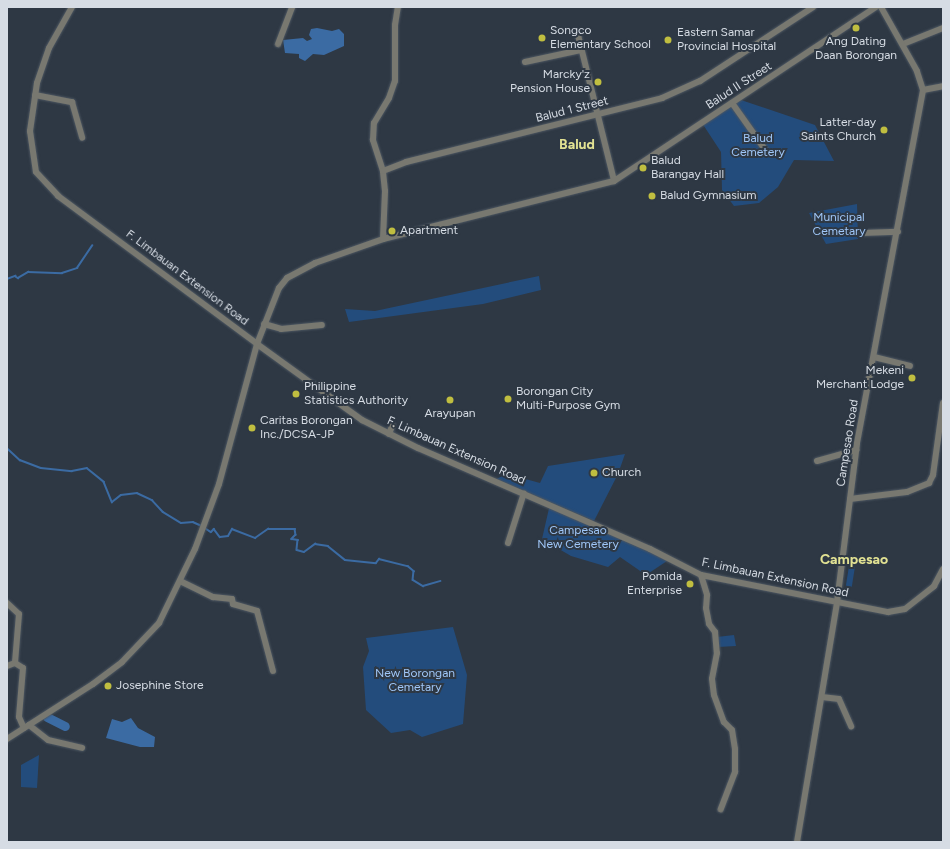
<!DOCTYPE html>
<style>
body{margin:0}
#map{position:relative;width:950px;height:849px;overflow:hidden;background:#2e3844;font-family:Figtree,sans-serif}
div>[style]{position:absolute}
[style*='--x']{left:calc(var(--x)*1px);top:calc(var(--y)*1px);width:calc(var(--w)*1px);rotate:calc(var(--a)*1deg)}
.green>*{inset:0;background:#234c7c;transform-origin:0 0}
.water>*{inset:0;background:#3b6ba3}
.stream>*{height:1.5px;margin:-0.75px;padding:0 0.75px;transform-origin:0.75px;border-radius:0.75px;background:#3b6ba3}
.river>*{height:9px;margin:-4.5px;padding:0 4.5px;transform-origin:4.5px;border-radius:4.5px;background:#3b6ba3}
.roads{filter:drop-shadow(0 0 1px #4c5661) drop-shadow(0 0 1px #4c5661)}
.minor>*{height:6px;margin:-3px;padding:0 3px;transform-origin:3px;border-radius:3px;background:#787870}
.dots>*{width:11px;height:11px;translate:-50% -50%;box-sizing:border-box;border:2px solid #2e3844;border-radius:50%}
span{translate:-50% -50%;white-space:nowrap;text-align:center;line-height:1.15;-webkit-text-stroke:4px #2e3844;paint-order:stroke}
.poi-label{font-size:12px;color:#d6dce4}
.left{translate:0 -50%;text-align:left}
.right{translate:-100% -50%;text-align:right}
.street-label{font-size:12px;color:#d6dce4}
.park-label{font-size:12px;color:#9fc6f7}
.quarter-label{font-size:14px;color:#e2e293;font-weight:700}
.frame{position:absolute;inset:0;border:8px solid #d6dce4;pointer-events:none}
</style>
<div id="map">
<div class="green">
<div style="clip-path:polygon(738px 99px,815px 125px,834px 161px,794px 160px,778px 187px,759px 203px,734px 206px,722px 190px,721px 152px,702px 123px)"></div>
<div style="clip-path:polygon(857px 204px,858px 239px,826px 244px,809px 213px)"></div>
<div style="clip-path:polygon(539px 276px,541px 290px,483px 304px,349px 322px,345px 309px,375px 311px)"></div>
<div style="clip-path:polygon(625px 454px,618px 474px,594px 521px,496px 479px,507px 474px,540px 483px,548px 466px)"></div>
<div style="clip-path:polygon(550px 504px,670px 559px,646px 575px,620px 557px,608px 567px,571px 556px,542px 539px)"></div>
<div style="left:849px;top:566px;width:6px;height:20px;rotate:9deg"></div>
<div style="clip-path:polygon(453px 627px,467px 675px,463px 724px,422px 737px,410px 730px,391px 733px,366px 710px,363px 667px,369px 651px,366px 638px)"></div>
<div style="clip-path:polygon(734px 635px,736px 646px,718px 647px,717px 637px)"></div>
<div style="clip-path:polygon(39px 755px,37px 788px,21px 787px,21px 765px)"></div>
</div>
<div class="water">
<div style="clip-path:polygon(317px 28px,332px 31px,339px 29px,344px 34px,344px 46px,324px 55px,313px 54px,305px 61px,299px 58px,299px 54px,285px 53px,283px 40px,303px 38px,307px 41px,312px 39px,309px 35px,311px 29px)"></div>
<div style="clip-path:polygon(131px 718px,138px 728px,155px 737px,154px 747px,140px 747px,106px 738px,112px 719px,122px 722px)"></div>
</div>
<div class="stream">
<div style="--x:7;--y:279;--w:9;--a:-21"></div>
<div style="--x:15;--y:276;--w:4;--a:34"></div>
<div style="--x:18;--y:278;--w:12;--a:-31"></div>
<div style="--x:28;--y:272;--w:34;--a:2"></div>
<div style="--x:62;--y:273;--w:16;--a:-18"></div>
<div style="--x:77;--y:268;--w:27;--a:-56"></div>
<div style="--x:7;--y:448;--w:18;--a:43"></div>
<div style="--x:20;--y:460;--w:22;--a:21"></div>
<div style="--x:41;--y:468;--w:31;--a:6"></div>
<div style="--x:72;--y:471;--w:15;--a:-11"></div>
<div style="--x:87;--y:468;--w:22;--a:39"></div>
<div style="--x:104;--y:482;--w:22;--a:68"></div>
<div style="--x:112;--y:502;--w:11;--a:-38"></div>
<div style="--x:121;--y:495;--w:16;--a:-7"></div>
<div style="--x:137;--y:493;--w:17;--a:25"></div>
<div style="--x:152;--y:500;--w:16;--a:47"></div>
<div style="--x:163;--y:512;--w:21;--a:31"></div>
<div style="--x:181;--y:523;--w:12;--a:-5"></div>
<div style="--x:193;--y:522;--w:10;--a:24"></div>
<div style="--x:205;--y:528;--w:7;--a:34"></div>
<div style="--x:211;--y:532;--w:4;--a:-45"></div>
<div style="--x:214;--y:529;--w:10;--a:53"></div>
<div style="--x:220;--y:537;--w:8;--a:-7"></div>
<div style="--x:228;--y:536;--w:8;--a:-60"></div>
<div style="--x:232;--y:529;--w:25;--a:21"></div>
<div style="--x:255;--y:538;--w:16;--a:-35"></div>
<div style="--x:268;--y:529;--w:27;--a:0"></div>
<div style="--x:295;--y:529;--w:6;--a:81"></div>
<div style="--x:296;--y:535;--w:6;--a:135"></div>
<div style="--x:292;--y:539;--w:6;--a:9"></div>
<div style="--x:298;--y:540;--w:10;--a:96"></div>
<div style="--x:297;--y:550;--w:7;--a:16"></div>
<div style="--x:304;--y:552;--w:14;--a:-36"></div>
<div style="--x:315;--y:544;--w:13;--a:9"></div>
<div style="--x:328;--y:546;--w:22;--a:39"></div>
<div style="--x:345;--y:560;--w:31;--a:6"></div>
<div style="--x:376;--y:563;--w:5;--a:-53"></div>
<div style="--x:379;--y:559;--w:30;--a:14"></div>
<div style="--x:408;--y:566;--w:8;--a:40"></div>
<div style="--x:414;--y:571;--w:9;--a:96"></div>
<div style="--x:413;--y:580;--w:12;--a:31"></div>
<div style="--x:423;--y:586;--w:18;--a:-16"></div>
</div>
<div class="river">
<div style="--x:47;--y:717;--w:20;--a:27"></div>
</div>
<div class="roads">
<div class="minor">
<div style="--x:72;--y:7;--w:47;--a:119.3"></div>
<div style="--x:49;--y:48;--w:37;--a:109"></div>
<div style="--x:37;--y:83;--w:49;--a:98.3"></div>
<div style="--x:30;--y:131;--w:41;--a:81.7"></div>
<div style="--x:36;--y:172;--w:33;--a:47"></div>
<div style="--x:58;--y:196;--w:248;--a:36.6"></div>
<div style="--x:257;--y:344;--w:130;--a:35.9"></div>
<div style="--x:362;--y:420;--w:63;--a:26.6"></div>
<div style="--x:418;--y:448;--w:253;--a:23.5"></div>
<div style="--x:650;--y:549;--w:57;--a:27"></div>
<div style="--x:701;--y:575;--w:191;--a:11.2"></div>
<div style="--x:888;--y:612;--w:17;--a:-10"></div>
<div style="--x:905;--y:609;--w:37;--a:-38"></div>
<div style="--x:934;--y:586;--w:19;--a:-62"></div>
<div style="--x:578;--y:35;--w:150;--a:76.1"></div>
<div style="--x:278;--y:44;--w:40;--a:-69"></div>
<div style="--x:903;--y:44;--w:43;--a:-21.8"></div>
<div style="--x:525;--y:62;--w:57;--a:-12.1"></div>
<div style="--x:923;--y:90;--w:20;--a:-11"></div>
<div style="--x:35;--y:95;--w:38;--a:11"></div>
<div style="--x:72;--y:102;--w:37;--a:74"></div>
<div style="--x:732;--y:103;--w:59;--a:54.7"></div>
<div style="--x:383;--y:171;--w:33;--a:-108"></div>
<div style="--x:373;--y:140;--w:17;--a:-87"></div>
<div style="--x:374;--y:123;--w:29;--a:-59"></div>
<div style="--x:389;--y:98;--w:18;--a:-71"></div>
<div style="--x:395;--y:81;--w:56;--a:-90"></div>
<div style="--x:395;--y:25;--w:18;--a:-81"></div>
<div style="--x:861;--y:233;--w:37;--a:-2"></div>
<div style="--x:383;--y:239;--w:48;--a:-87.6"></div>
<div style="--x:385;--y:191;--w:20;--a:-96"></div>
<div style="--x:383;--y:171;--w:25;--a:-21"></div>
<div style="--x:406;--y:162;--w:264;--a:-14"></div>
<div style="--x:662;--y:98;--w:42;--a:-24.1"></div>
<div style="--x:700;--y:81;--w:135;--a:-33.2"></div>
<div style="--x:264;--y:324;--w:18;--a:16"></div>
<div style="--x:281;--y:329;--w:41;--a:-5.6"></div>
<div style="--x:874;--y:357;--w:37;--a:14"></div>
<div style="--x:389;--y:434;--w:9;--a:-69"></div>
<div style="--x:817;--y:461;--w:41;--a:-15.8"></div>
<div style="--x:850;--y:499;--w:57;--a:-7"></div>
<div style="--x:907;--y:492;--w:24;--a:-22"></div>
<div style="--x:929;--y:483;--w:9;--a:-63"></div>
<div style="--x:933;--y:475;--w:73;--a:-82.1"></div>
<div style="--x:508;--y:543;--w:52;--a:-72.3"></div>
<div style="--x:701;--y:575;--w:21;--a:73"></div>
<div style="--x:707;--y:595;--w:13;--a:94"></div>
<div style="--x:706;--y:608;--w:16;--a:79"></div>
<div style="--x:709;--y:624;--w:10;--a:53"></div>
<div style="--x:715;--y:632;--w:21;--a:85"></div>
<div style="--x:717;--y:653;--w:26;--a:101"></div>
<div style="--x:712;--y:679;--w:16;--a:83"></div>
<div style="--x:714;--y:695;--w:29;--a:70"></div>
<div style="--x:724;--y:722;--w:11;--a:45"></div>
<div style="--x:732;--y:730;--w:19;--a:81"></div>
<div style="--x:735;--y:749;--w:23;--a:90"></div>
<div style="--x:735;--y:772;--w:40;--a:111"></div>
<div style="--x:180;--y:581;--w:37;--a:26"></div>
<div style="--x:213;--y:597;--w:19;--a:6"></div>
<div style="--x:232;--y:599;--w:5;--a:79"></div>
<div style="--x:233;--y:604;--w:25;--a:16"></div>
<div style="--x:257;--y:611;--w:62;--a:75.1"></div>
<div style="--x:7;--y:603;--w:16;--a:43"></div>
<div style="--x:19;--y:614;--w:49;--a:94.7"></div>
<div style="--x:7;--y:666;--w:9;--a:-21"></div>
<div style="--x:15;--y:663;--w:9;--a:32"></div>
<div style="--x:23;--y:668;--w:49;--a:94.7"></div>
<div style="--x:19;--y:717;--w:12;--a:66"></div>
<div style="--x:822;--y:697;--w:17;--a:7"></div>
<div style="--x:839;--y:699;--w:30;--a:66"></div>
<div style="--x:29;--y:725;--w:24;--a:38"></div>
<div style="--x:48;--y:740;--w:35;--a:13"></div>
<div style="--x:7;--y:739;--w:102;--a:-32.6"></div>
<div style="--x:93;--y:684;--w:36;--a:-37"></div>
<div style="--x:122;--y:662;--w:54;--a:-46.5"></div>
<div style="--x:159;--y:623;--w:82;--a:-64.1"></div>
<div style="--x:195;--y:549;--w:69;--a:-69.7"></div>
<div style="--x:219;--y:484;--w:145;--a:-74.8"></div>
<div style="--x:257;--y:344;--w:60;--a:-68.6"></div>
<div style="--x:279;--y:288;--w:13;--a:-51"></div>
<div style="--x:287;--y:278;--w:32;--a:-28"></div>
<div style="--x:315;--y:263;--w:72;--a:-19.4"></div>
<div style="--x:383;--y:239;--w:238;--a:-14.1"></div>
<div style="--x:614;--y:181;--w:315;--a:-33.6"></div>
<div style="--x:797;--y:842;--w:243;--a:-80.5"></div>
<div style="--x:837;--y:602;--w:160;--a:-82.8"></div>
<div style="--x:857;--y:443;--w:359;--a:-79.4"></div>
<div style="--x:923;--y:90;--w:20;--a:-108"></div>
<div style="--x:917;--y:71;--w:73;--a:-119.4"></div>
</div>
</div>
<div class="dots">
<div style="left:856px;top:28px;background:#c0be40"></div>
<div style="left:542px;top:38px;background:#c0be40"></div>
<div style="left:668px;top:40px;background:#c0be40"></div>
<div style="left:598px;top:82px;background:#c0be40"></div>
<div style="left:884px;top:130px;background:#c0be40"></div>
<div style="left:643px;top:168px;background:#c0be40"></div>
<div style="left:652px;top:196px;background:#c0be40"></div>
<div style="left:392px;top:231px;background:#c0be40"></div>
<div style="left:912px;top:378px;background:#c0be40"></div>
<div style="left:296px;top:394px;background:#c0be40"></div>
<div style="left:508px;top:399px;background:#c0be40"></div>
<div style="left:450px;top:400px;background:#c0be40"></div>
<div style="left:252px;top:428px;background:#c0be40"></div>
<div style="left:594px;top:473px;background:#c0be40"></div>
<div style="left:690px;top:584px;background:#c0be40"></div>
<div style="left:108px;top:686px;background:#c0be40"></div>
</div>
<div class="poi-label">
<span class="left" style="left:550px;top:38px">Songco<br>Elementary School</span>
<span class="left" style="left:677px;top:40px">Eastern Samar<br>Provincial Hospital</span>
<span style="left:856px;top:49px">Ang Dating<br>Daan Borongan</span>
<span class="right" style="left:590px;top:82px">Marcky'z<br>Pension House</span>
<span class="right" style="left:876px;top:130px">Latter-day<br>Saints Church</span>
<span class="left" style="left:651px;top:168px">Balud<br>Barangay Hall</span>
<span class="left" style="left:660px;top:196px">Balud Gymnasium</span>
<span class="left" style="left:400px;top:231px">Apartment</span>
<span class="right" style="left:904px;top:378px">Mekeni<br>Merchant Lodge</span>
<span class="left" style="left:304px;top:394px">Philippine<br>Statistics Authority</span>
<span class="left" style="left:516px;top:399px">Borongan City<br>Multi-Purpose Gym</span>
<span style="left:450px;top:414px">Arayupan</span>
<span class="left" style="left:260px;top:428px">Caritas Borongan<br>Inc./DCSA-JP</span>
<span class="left" style="left:602px;top:473px">Church</span>
<span class="right" style="left:682px;top:584px">Pomida<br>Enterprise</span>
<span class="left" style="left:116px;top:686px">Josephine Store</span>
</div>
<div class="street-label">
<span style="left:739px;top:86px;rotate:-33deg">Balud II Street</span>
<span style="left:572px;top:110px;rotate:-14deg">Balud 1 Street</span>
<span style="left:187px;top:278px;rotate:37deg">F. Limbauan Extension Road</span>
<span style="left:848px;top:443px;rotate:-81deg">Campesao Road</span>
<span style="left:456px;top:451px;rotate:24deg">F. Limbauan Extension Road</span>
<span style="left:775px;top:578px;rotate:12deg">F. Limbauan Extension Road</span>
</div>
<div class="park-label">
<span style="left:758px;top:146px">Balud<br>Cemetery</span>
<span style="left:839px;top:225px">Municipal<br>Cemetary</span>
<span style="left:578px;top:538px">Campesao<br>New Cemetery</span>
<span style="left:415px;top:681px">New Borongan<br>Cemetary</span>
</div>
<div class="quarter-label">
<span style="left:577px;top:145px">Balud</span>
<span style="left:854px;top:560px">Campesao</span>
</div>
<div class="frame"></div>
</div>
